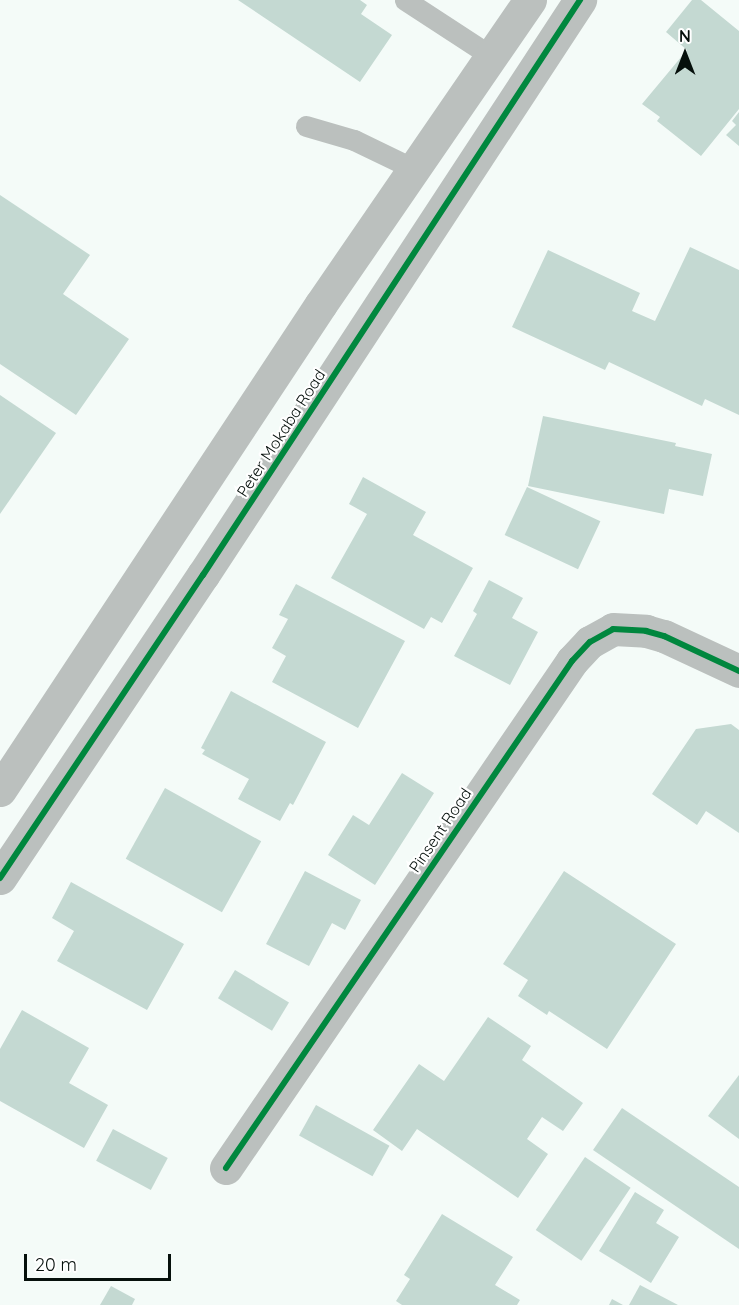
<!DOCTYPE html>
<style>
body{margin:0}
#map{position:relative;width:739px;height:1305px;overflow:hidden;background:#f4fbf8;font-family:Quicksand,sans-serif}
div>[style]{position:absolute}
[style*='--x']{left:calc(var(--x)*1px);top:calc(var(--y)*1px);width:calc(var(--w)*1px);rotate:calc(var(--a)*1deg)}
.building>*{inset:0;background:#c4d9d2;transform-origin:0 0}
.service>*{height:21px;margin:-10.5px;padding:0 10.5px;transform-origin:10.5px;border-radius:10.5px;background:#bbc0be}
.minor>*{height:33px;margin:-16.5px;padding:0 16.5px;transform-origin:16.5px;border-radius:16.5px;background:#bbc0be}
.tertiary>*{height:33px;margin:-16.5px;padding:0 16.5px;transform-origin:16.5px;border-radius:16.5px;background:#bbc0be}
.cycleway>*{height:6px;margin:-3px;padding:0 3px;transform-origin:3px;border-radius:3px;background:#00873e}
span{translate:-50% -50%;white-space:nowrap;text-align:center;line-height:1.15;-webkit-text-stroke:4.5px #fff;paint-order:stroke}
.street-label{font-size:16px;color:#06100c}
.north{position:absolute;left:655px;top:24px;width:60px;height:60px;-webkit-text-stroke:4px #fff;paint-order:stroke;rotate:0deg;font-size:16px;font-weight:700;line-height:24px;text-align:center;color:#06100c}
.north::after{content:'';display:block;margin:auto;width:21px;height:27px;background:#06100c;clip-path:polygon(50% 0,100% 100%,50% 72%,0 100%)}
.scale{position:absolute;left:24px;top:1254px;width:147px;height:27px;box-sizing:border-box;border:3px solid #06100c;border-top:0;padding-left:8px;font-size:18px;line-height:21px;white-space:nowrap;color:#06100c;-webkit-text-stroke:4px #fff;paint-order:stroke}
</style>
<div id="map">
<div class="building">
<div style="clip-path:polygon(238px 0,360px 0,367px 5px,361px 14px,392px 35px,360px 82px)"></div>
<div style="clip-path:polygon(692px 0,701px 0,739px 31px,739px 109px,701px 156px,657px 121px,660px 117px,642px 104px,687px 50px,666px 32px)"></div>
<div style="clip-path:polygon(739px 112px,739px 146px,726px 135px,736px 125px,732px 121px)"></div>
<div style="clip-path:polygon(0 195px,90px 255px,63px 294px,129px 339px,76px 415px,0 364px)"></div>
<div style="clip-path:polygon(690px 247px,739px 270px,739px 415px,705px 399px,702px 406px,609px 362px,605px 370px,512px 327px,548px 250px,640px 293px,632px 311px,655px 321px)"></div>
<div style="clip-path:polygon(0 395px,56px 433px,0 514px)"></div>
<div style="clip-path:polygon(543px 416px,676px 443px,675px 446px,712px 454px,703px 496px,669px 489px,664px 514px,528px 486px)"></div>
<div style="clip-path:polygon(363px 477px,426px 512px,413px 535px,473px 568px,442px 623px,431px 617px,424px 629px,331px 578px,367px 514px,349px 504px)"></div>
<div style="left:527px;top:487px;width:81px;height:53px;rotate:25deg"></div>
<div style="clip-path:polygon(489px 580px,523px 598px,512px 618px,538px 632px,510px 685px,454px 656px,477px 614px,473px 611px)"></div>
<div style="clip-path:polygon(296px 584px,405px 641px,358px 728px,272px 682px,286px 656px,272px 648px,288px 619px,279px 615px)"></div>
<div style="clip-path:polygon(231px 691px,326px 742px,293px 805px,290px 803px,280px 821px,238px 799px,249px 779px,202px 754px,205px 750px,201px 748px)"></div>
<div style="clip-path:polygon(731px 724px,739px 730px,739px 833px,706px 811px,697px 825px,652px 794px,696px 729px)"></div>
<div style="clip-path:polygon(402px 773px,434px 793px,375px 885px,328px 855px,353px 815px,369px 825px)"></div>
<div style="left:165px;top:788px;width:110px;height:81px;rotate:29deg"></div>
<div style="clip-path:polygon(305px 871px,361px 900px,345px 930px,332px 923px,309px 966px,266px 944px)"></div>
<div style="clip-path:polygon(564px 871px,676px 944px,607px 1049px,549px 1011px,547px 1015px,518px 996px,528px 980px,503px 964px)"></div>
<div style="clip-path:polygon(71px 882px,184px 944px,147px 1010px,57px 961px,74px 931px,52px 918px)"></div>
<div style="left:235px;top:970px;width:63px;height:33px;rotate:31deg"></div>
<div style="clip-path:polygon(22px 1010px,89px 1048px,69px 1083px,108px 1105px,84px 1148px,0 1101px,0 1049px)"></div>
<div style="clip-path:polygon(488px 1017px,531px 1046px,522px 1060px,583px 1103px,563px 1131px,542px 1117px,527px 1139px,548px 1154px,518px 1198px,417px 1129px,402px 1151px,373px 1130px,419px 1064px,444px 1081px)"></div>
<div style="clip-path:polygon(739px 1075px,739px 1139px,708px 1116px)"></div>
<div style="left:316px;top:1105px;width:84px;height:35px;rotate:29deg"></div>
<div style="clip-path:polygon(622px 1108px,739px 1187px,739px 1249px,593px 1150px)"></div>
<div style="left:113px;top:1129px;width:62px;height:36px;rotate:28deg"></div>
<div style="left:585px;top:1157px;width:55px;height:88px;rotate:34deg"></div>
<div style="clip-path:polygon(635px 1192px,664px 1210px,656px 1223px,679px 1237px,651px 1283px,599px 1251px)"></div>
<div style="clip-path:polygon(442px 1214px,513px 1257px,495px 1285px,520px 1300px,517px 1305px,402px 1305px,396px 1301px,410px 1279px,404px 1275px)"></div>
<div style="clip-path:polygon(640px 1285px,678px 1305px,629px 1305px)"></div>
<div style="clip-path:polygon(111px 1286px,135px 1299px,132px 1305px,100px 1305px)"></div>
<div style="clip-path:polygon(612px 1299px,623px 1305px,609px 1305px)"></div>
</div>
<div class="service">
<div style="--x:405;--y:0;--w:103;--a:33.1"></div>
<div style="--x:306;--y:126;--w:50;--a:16.3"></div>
<div style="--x:354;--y:140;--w:67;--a:25.8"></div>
</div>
<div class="minor">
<div style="--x:226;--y:1168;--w:614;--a:-55.69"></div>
<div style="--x:572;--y:661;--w:26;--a:-47"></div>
<div style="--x:590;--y:642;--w:26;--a:-29"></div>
<div style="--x:613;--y:629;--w:33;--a:3"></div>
<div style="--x:646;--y:631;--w:19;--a:16"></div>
<div style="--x:664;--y:636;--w:83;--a:25"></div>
</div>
<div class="tertiary">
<div style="--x:0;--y:790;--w:582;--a:-56.56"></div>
<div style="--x:321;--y:304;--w:369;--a:-55.5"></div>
<div style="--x:0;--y:878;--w:365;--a:-56.2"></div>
<div style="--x:203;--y:575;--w:688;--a:-56.75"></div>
</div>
<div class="cycleway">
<div style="--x:0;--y:878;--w:365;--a:-56.2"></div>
<div style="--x:203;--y:575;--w:688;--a:-56.75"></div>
<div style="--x:226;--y:1168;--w:614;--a:-55.69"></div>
<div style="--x:572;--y:661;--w:26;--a:-47"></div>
<div style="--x:590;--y:642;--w:26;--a:-29"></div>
<div style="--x:613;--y:629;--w:33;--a:3"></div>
<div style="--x:646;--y:631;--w:19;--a:16"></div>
<div style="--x:664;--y:636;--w:83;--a:25"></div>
</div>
<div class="street-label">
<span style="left:281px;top:433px;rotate:-57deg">Peter Mokaba Road</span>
<span style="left:440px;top:830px;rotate:-56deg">Pinsent Road</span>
</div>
<div class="north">N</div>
<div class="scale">20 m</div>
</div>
